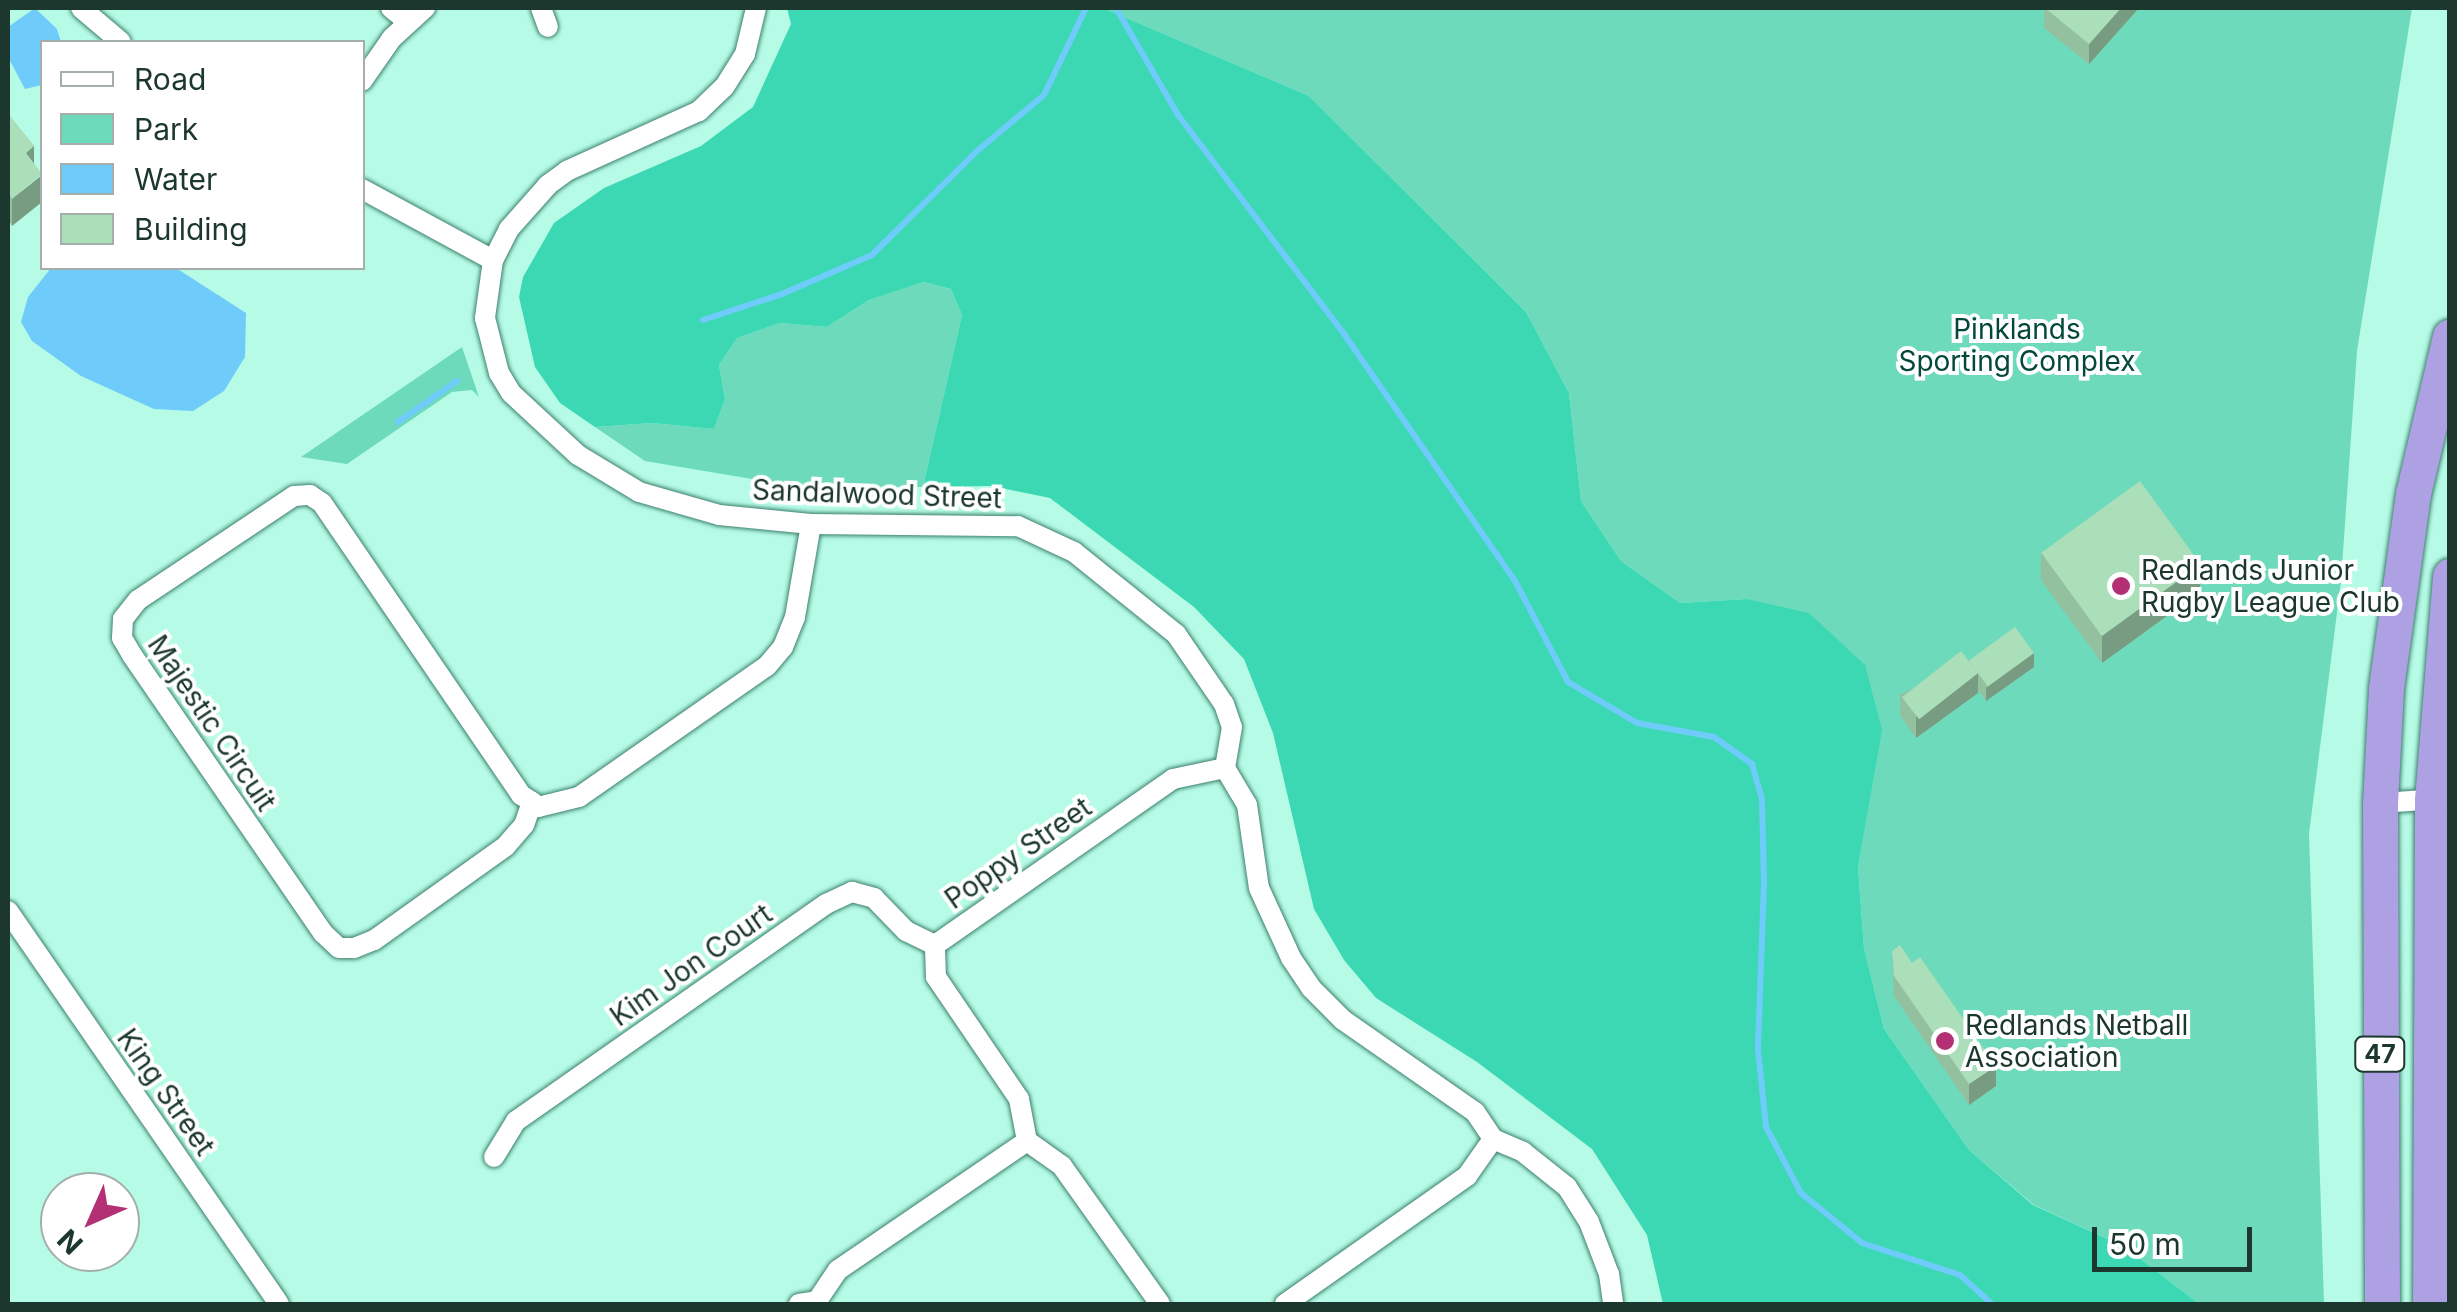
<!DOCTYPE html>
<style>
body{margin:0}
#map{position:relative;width:2457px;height:1312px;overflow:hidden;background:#b6fbe6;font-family:Inter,sans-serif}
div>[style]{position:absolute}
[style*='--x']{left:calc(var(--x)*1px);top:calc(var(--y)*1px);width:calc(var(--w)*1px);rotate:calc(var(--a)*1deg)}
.green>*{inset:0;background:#6ddabb}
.forest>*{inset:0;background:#3bd8b3}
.water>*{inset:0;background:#6fcbfa}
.stream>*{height:6px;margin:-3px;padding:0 3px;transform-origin:3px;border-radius:3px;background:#6fcbfa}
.roads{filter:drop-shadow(0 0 2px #3d806d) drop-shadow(0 0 2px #3d806d)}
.street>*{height:20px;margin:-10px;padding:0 10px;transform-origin:10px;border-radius:10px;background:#fff}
.highway>*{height:35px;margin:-17.5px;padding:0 17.5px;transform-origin:17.5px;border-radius:17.5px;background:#ada0e3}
.wall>*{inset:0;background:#93c09f}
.shaded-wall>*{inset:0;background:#789c82}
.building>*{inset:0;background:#abdfb9;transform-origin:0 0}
.dots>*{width:28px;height:28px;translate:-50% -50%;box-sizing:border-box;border:5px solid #fff;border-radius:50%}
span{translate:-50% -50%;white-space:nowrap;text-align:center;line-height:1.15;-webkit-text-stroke:8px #fff;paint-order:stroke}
.shield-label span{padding:2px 8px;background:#fff;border:2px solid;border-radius:8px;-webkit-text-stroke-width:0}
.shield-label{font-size:25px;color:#1b372e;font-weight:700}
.park-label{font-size:28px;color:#034839}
.street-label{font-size:28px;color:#1b372e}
.poi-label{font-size:28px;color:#1b372e}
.left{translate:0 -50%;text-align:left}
.frame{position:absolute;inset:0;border:10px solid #1b372e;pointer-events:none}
.legend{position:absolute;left:40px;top:40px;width:325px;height:230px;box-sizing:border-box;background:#fff;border:2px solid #a4afab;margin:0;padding:12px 18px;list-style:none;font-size:30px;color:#1b372e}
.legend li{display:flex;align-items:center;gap:20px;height:50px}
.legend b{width:50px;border:2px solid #a4afab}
.north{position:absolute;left:40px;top:1172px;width:100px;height:100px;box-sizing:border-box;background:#fff;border:2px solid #a4afab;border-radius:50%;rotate:225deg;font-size:28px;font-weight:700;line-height:40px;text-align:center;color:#1b372e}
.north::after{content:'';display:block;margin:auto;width:35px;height:45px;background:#b43075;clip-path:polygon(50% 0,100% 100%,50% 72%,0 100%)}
.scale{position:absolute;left:2092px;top:1227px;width:160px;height:45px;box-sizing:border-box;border:5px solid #1b372e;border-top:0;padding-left:12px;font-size:30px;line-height:35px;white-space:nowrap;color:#1b372e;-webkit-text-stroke:8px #fff;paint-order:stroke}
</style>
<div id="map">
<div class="green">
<div style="clip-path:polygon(1103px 8px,2412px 8px,2357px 351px,2341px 581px,2309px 834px,2324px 1304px,2199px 1304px,2125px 1247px,2034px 1205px,1969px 1150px,1884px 1029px,1864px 948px,1858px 867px,1881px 730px,1747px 599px,1680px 603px,1621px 561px,1581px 501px,1569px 393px,1526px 312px,1309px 96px)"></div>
<div style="clip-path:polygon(924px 282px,951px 289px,962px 315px,923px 487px,805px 488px,645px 461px,595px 427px,652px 423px,714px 429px,725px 399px,719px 365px,737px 338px,780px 323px,827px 327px,869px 300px)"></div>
<div style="clip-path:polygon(462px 347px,479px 397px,472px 390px,452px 392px,347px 464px,301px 457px)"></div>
</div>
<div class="forest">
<div style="clip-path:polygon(787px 8px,1103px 8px,1309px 96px,1526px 312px,1569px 393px,1581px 501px,1621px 561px,1680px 603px,1747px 599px,1809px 613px,1865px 665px,1882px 730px,1858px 867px,1864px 948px,1884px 1029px,1969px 1150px,2033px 1205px,2125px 1247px,2199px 1304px,1663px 1304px,1647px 1235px,1592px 1149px,1477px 1062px,1376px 998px,1344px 960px,1314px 909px,1273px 733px,1244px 659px,1194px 607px,1050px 498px,991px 486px,923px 487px,962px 315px,951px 289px,924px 282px,869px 300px,827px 327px,780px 323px,737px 338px,719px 365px,725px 399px,714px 429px,652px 423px,595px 427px,560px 403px,535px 367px,519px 297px,523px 277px,554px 223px,604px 188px,701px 146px,753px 107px,791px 24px)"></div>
</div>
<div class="water">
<div style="clip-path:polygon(35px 8px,57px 29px,61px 42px,42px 42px,42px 85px,25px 89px,8px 57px,8px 27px)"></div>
<div style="clip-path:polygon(51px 268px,176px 268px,246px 313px,245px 357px,224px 391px,193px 411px,154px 409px,81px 376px,32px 341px,21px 322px,28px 297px)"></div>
</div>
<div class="stream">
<div style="--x:1116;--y:8;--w:124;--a:59.9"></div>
<div style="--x:1178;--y:115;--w:275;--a:52.8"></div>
<div style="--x:1344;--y:334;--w:300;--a:55.3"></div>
<div style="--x:1515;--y:581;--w:114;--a:62.3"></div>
<div style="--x:1568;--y:682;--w:80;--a:30.7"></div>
<div style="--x:1637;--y:723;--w:78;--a:10.3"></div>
<div style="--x:1714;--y:737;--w:47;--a:35.4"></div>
<div style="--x:1752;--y:764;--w:37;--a:74"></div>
<div style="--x:1762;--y:800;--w:83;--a:88.6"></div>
<div style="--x:1764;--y:883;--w:166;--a:92.1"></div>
<div style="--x:1758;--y:1049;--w:78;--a:84.1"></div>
<div style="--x:1766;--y:1127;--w:75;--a:62.1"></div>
<div style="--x:1801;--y:1193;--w:79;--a:39.3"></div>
<div style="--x:1862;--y:1243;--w:103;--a:18.1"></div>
<div style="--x:1960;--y:1275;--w:43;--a:42.2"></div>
<div style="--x:703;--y:320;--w:83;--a:-18.2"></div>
<div style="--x:782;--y:294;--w:98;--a:-23.4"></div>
<div style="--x:872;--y:255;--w:148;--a:-44.7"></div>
<div style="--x:977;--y:151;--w:87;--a:-39.9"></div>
<div style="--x:1044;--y:95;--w:97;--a:-64.2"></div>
<div style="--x:398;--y:422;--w:72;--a:-34.8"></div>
</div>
<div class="roads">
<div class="street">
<div style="--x:81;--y:8;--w:52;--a:40.4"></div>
<div style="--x:391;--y:8;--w:21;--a:39"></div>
<div style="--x:541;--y:8;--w:20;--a:70"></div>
<div style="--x:756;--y:8;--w:47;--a:103.4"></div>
<div style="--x:745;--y:54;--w:39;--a:122"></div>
<div style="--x:724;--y:87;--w:35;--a:136"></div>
<div style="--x:699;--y:111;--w:145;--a:155.6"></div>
<div style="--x:567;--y:171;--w:24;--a:144"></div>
<div style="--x:548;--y:185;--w:59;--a:131.6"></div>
<div style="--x:509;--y:229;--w:35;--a:117"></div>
<div style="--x:493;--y:260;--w:59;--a:97.9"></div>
<div style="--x:485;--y:318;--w:57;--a:75.7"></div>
<div style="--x:499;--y:373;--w:23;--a:59"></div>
<div style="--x:511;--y:393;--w:91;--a:42.8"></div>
<div style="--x:578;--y:455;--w:71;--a:31.2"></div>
<div style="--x:639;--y:492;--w:83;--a:16"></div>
<div style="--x:719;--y:515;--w:92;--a:5.6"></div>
<div style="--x:811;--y:524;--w:207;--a:0.6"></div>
<div style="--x:1018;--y:526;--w:62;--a:24.9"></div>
<div style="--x:1074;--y:552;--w:131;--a:38.8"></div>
<div style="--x:1176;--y:634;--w:85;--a:55.6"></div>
<div style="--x:1224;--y:704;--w:24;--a:71"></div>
<div style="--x:1232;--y:727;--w:42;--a:99.7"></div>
<div style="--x:1225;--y:768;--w:43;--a:59.3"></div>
<div style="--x:1247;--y:805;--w:84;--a:81.8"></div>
<div style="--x:1259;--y:888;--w:77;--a:65.4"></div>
<div style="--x:1291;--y:958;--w:36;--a:56"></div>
<div style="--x:1311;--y:988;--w:45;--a:45"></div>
<div style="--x:1343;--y:1020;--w:161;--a:34.9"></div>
<div style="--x:1475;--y:1112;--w:32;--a:56"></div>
<div style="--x:1493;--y:1139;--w:33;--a:23"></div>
<div style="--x:1523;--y:1152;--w:56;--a:38.5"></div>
<div style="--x:1567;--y:1187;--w:41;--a:57.8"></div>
<div style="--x:1589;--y:1222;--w:56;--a:69"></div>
<div style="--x:1609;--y:1274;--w:30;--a:82"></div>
<div style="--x:362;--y:81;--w:52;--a:-55.1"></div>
<div style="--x:392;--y:38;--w:45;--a:-42.3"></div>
<div style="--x:362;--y:189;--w:149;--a:28.5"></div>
<div style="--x:532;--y:802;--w:24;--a:109"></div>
<div style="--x:524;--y:825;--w:28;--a:131"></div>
<div style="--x:506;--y:846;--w:162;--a:144.5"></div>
<div style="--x:374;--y:940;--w:22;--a:158"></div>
<div style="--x:354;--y:948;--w:15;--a:180"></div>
<div style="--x:339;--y:948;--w:22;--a:-137"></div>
<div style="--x:323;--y:933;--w:337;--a:-124.5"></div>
<div style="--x:132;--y:655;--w:20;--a:-120"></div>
<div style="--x:122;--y:638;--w:19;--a:-87"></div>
<div style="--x:123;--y:619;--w:24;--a:-52"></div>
<div style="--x:138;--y:600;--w:187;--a:-33.7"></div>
<div style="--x:294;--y:496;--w:16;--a:-4"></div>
<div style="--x:310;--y:495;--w:14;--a:34"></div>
<div style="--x:322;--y:503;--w:353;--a:55.7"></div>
<div style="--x:521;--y:795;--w:13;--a:32"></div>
<div style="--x:532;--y:802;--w:8;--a:40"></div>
<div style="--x:538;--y:807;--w:42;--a:-13.7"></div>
<div style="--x:579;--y:797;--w:229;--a:-34.9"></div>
<div style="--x:767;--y:666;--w:25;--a:-50"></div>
<div style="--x:783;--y:647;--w:32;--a:-68"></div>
<div style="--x:795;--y:617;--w:94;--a:-80.2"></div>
<div style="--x:2380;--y:803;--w:58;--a:-3.9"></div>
<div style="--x:8;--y:911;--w:477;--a:55.4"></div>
<div style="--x:1027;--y:1141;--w:43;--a:-100.8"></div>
<div style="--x:1019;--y:1099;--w:148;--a:-124.2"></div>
<div style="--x:936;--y:977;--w:32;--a:-92"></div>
<div style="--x:935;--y:945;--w:290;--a:-34.9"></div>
<div style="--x:1173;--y:779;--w:53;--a:-11.9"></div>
<div style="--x:1027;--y:1141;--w:43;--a:35.5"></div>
<div style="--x:1062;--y:1166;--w:169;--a:54.6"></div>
<div style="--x:494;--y:1157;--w:42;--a:-58.6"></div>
<div style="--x:516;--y:1121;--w:378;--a:-35"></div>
<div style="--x:826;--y:904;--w:29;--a:-25"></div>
<div style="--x:852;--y:892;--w:23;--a:15"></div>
<div style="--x:874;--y:898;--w:46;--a:45.9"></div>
<div style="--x:906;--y:931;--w:32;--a:26"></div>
<div style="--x:799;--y:1304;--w:18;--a:-9"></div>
<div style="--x:817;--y:1301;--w:37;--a:-56"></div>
<div style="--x:838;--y:1270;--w:229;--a:-34.3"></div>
<div style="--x:1285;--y:1304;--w:223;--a:-35.1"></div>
<div style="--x:1467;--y:1176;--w:45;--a:-54.9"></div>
</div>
<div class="highway">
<div style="--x:2382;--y:1304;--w:501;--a:-90.23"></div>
<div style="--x:2380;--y:803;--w:115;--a:-87"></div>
<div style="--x:2386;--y:688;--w:196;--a:-82.1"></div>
<div style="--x:2413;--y:494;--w:162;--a:-76.8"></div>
<div style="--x:2430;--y:1304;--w:504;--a:-89.77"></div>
<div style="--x:2432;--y:800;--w:225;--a:-85.4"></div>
</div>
</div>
<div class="wall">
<div style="clip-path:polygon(2044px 8px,2139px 8px,2089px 64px,2044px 28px)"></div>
<div style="clip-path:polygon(8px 114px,34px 146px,12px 226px,8px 219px)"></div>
<div style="clip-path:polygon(2041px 553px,2200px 592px,2102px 663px,2041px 580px)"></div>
<div style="clip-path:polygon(1969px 660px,2034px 667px,1986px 701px,1978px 690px,1978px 693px,1916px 738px,1900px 715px,1900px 695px)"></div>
<div style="clip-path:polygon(1892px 951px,1912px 963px,1996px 1086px,1969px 1105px,1894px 996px)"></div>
</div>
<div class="shaded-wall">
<div style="clip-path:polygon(2121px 8px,2139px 8px,2089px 64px,2089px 44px)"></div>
<div style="clip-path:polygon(34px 146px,34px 173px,26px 153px)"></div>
<div style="clip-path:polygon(42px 175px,42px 202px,12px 226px,12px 199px)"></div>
<div style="clip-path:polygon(2200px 565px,2200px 592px,2102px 663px,2102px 636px)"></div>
<div style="clip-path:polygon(2034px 653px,2034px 667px,1986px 701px,1986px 688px)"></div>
<div style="clip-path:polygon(1978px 673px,1978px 693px,1916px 738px,1916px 717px)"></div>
<div style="clip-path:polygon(1996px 1066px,1996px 1086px,1969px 1105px,1969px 1084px)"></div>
</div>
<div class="building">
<div style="clip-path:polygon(2045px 8px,2121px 8px,2089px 44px)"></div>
<div style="clip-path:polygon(8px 114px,34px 146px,26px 153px,42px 174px,12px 199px,8px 193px)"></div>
<div style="left:2140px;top:481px;width:103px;height:122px;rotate:54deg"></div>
<div style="left:2015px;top:627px;width:32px;height:57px;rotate:54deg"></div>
<div style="left:1961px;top:651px;width:28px;height:75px;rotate:52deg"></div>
<div style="clip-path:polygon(1900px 945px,1912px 963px,1920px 957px,1996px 1066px,1969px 1084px,1894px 976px,1892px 951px)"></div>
</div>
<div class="dots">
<div style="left:2121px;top:586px;background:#b43075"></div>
<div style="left:1945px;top:1041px;background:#b43075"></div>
</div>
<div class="shield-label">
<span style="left:2380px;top:1054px">47</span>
</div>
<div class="park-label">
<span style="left:2017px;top:345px">Pinklands<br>Sporting Complex</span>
</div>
<div class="street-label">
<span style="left:877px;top:494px;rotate:2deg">Sandalwood Street</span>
<span style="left:212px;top:723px;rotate:56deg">Majestic Circuit</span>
<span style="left:1018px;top:853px;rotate:-35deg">Poppy Street</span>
<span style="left:691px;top:965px;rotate:-35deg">Kim Jon Court</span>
<span style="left:166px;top:1092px;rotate:55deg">King Street</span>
</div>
<div class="poi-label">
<span class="left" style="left:2141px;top:586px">Redlands Junior<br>Rugby League Club</span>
<span class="left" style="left:1965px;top:1041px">Redlands Netball<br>Association</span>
</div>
<div class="frame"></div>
<ul class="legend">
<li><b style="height:12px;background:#fff"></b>Road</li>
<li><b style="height:28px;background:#6ddabb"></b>Park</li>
<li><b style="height:28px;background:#6fcbfa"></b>Water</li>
<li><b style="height:28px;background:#abdfb9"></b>Building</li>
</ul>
<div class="north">N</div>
<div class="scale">50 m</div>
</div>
